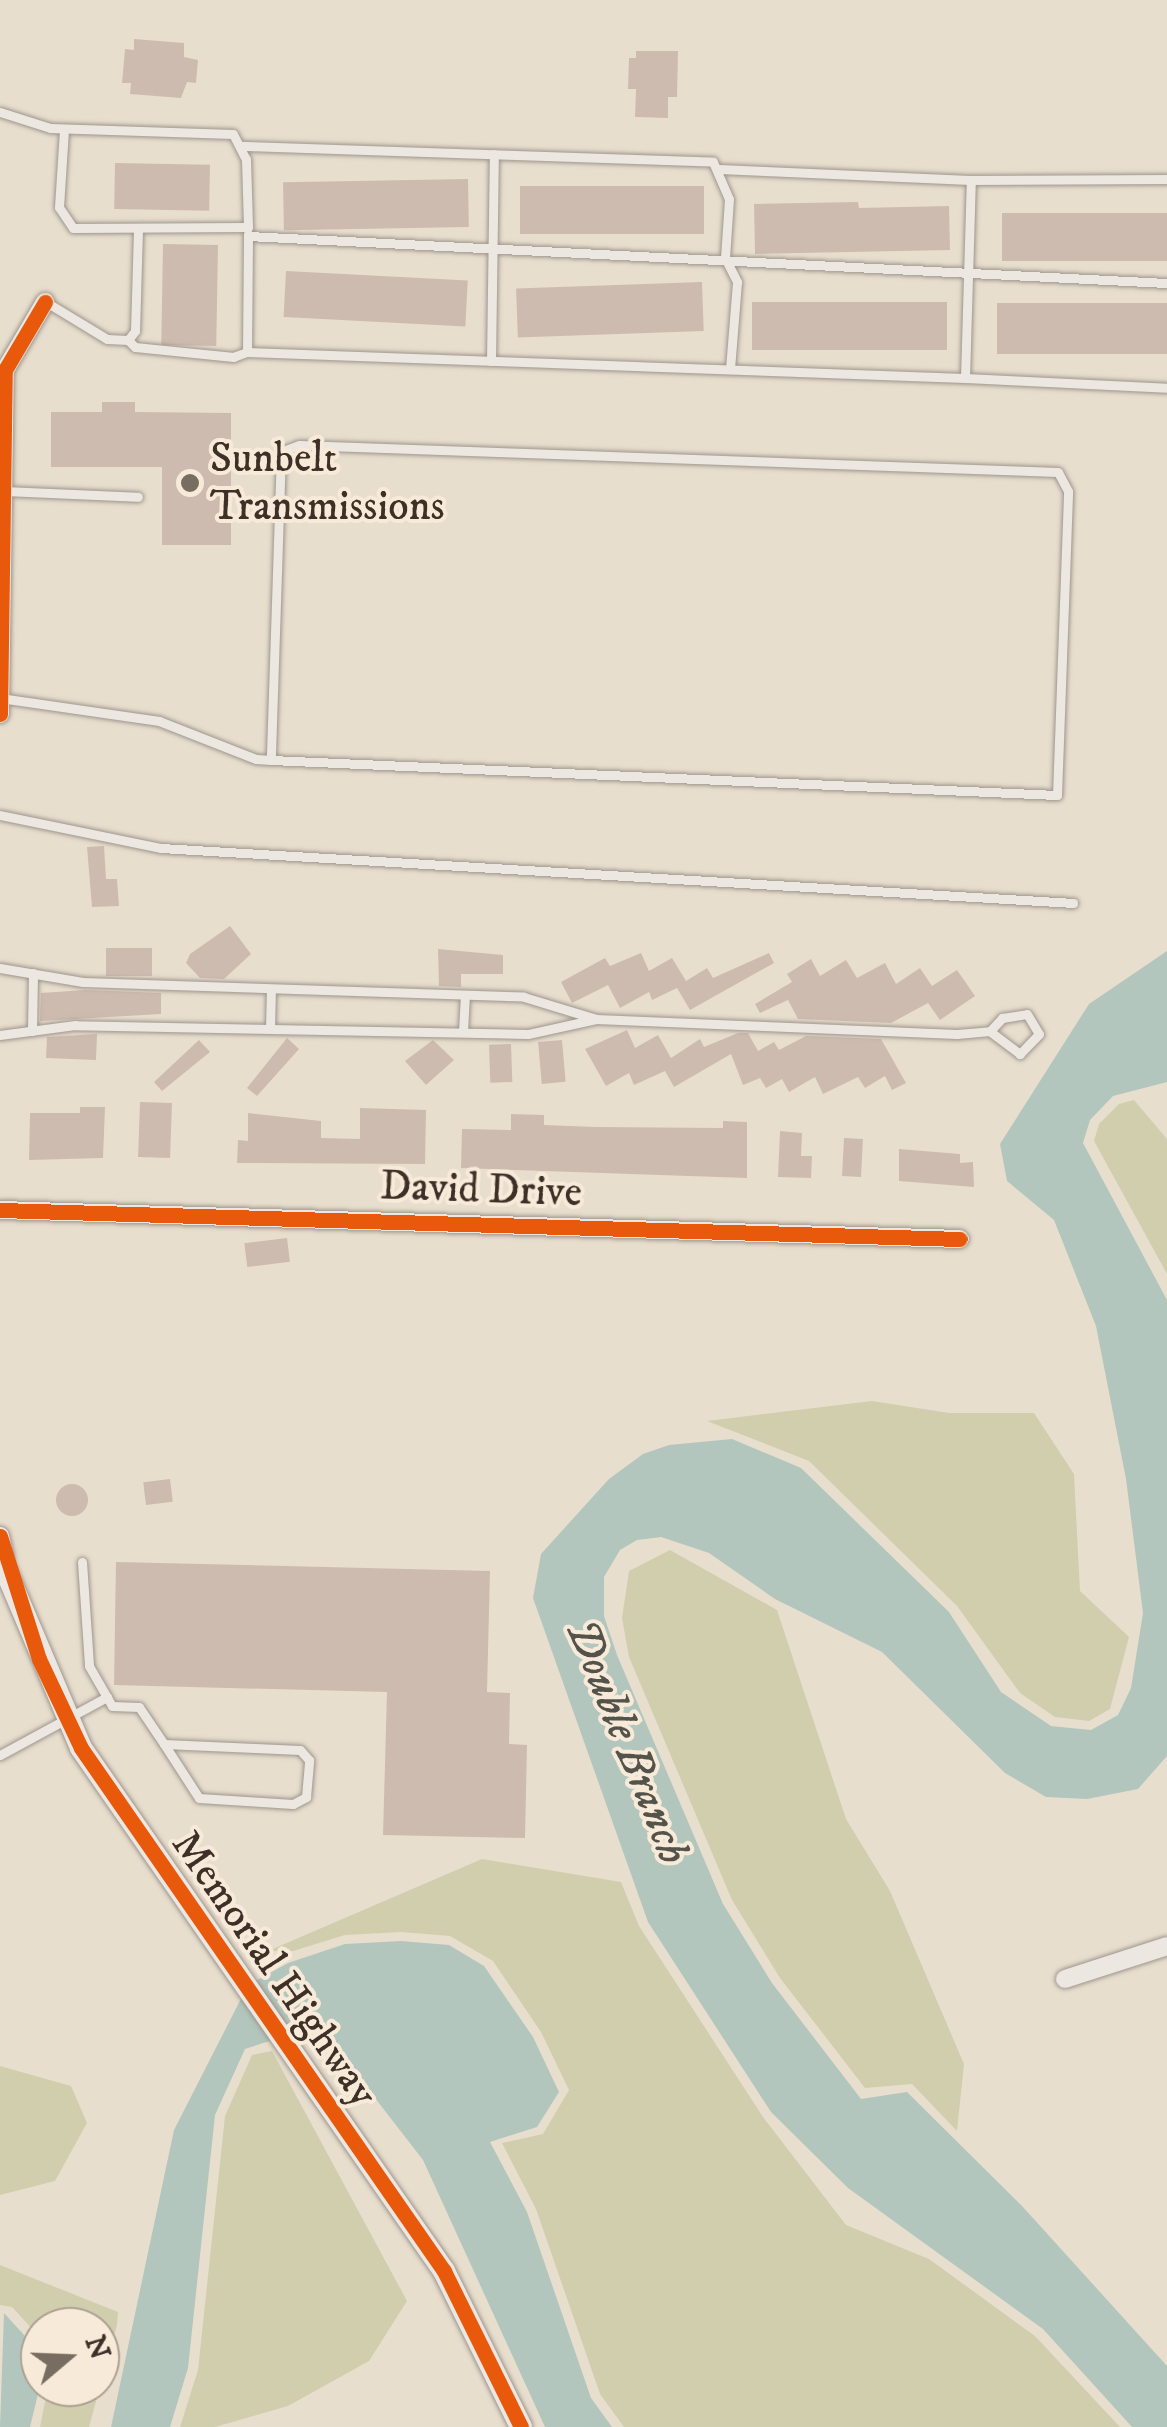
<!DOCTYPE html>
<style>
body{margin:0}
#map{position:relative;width:1167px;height:2427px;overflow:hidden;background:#e8dece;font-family:"IM FELL DW Pica",serif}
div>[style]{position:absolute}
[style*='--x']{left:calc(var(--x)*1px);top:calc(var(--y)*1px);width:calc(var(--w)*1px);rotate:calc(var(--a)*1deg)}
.green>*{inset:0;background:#d1cead}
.water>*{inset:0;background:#b2c6bd}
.building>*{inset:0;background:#cebbb0;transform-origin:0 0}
.round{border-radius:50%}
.roads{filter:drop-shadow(0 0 2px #9e968d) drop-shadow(0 0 2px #9e968d)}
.service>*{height:9px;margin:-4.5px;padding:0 4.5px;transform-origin:4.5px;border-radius:4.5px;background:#ece7e0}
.minor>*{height:18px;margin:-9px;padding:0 9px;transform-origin:9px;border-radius:9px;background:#ece7e0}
.tertiary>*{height:22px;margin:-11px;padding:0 11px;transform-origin:11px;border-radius:11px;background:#ece7e0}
.cycleway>*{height:15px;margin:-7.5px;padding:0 7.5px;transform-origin:7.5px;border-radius:7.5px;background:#e8590c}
.dots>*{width:28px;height:28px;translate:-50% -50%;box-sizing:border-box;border:5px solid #f7ead9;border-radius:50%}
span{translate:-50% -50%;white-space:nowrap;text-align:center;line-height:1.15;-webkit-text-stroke:8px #f7ead9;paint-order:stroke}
.poi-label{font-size:42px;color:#3c3027}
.left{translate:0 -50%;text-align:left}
.street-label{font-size:42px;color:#3c3027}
.water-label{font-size:45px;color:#54534b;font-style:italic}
.north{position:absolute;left:20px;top:2307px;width:100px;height:100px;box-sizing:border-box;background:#f7ead9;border:2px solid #aca092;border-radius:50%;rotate:71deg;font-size:28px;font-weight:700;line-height:40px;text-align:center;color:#3c3027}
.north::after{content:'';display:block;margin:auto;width:35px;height:45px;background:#786d61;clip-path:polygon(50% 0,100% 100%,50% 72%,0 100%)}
</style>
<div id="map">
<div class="green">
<div style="clip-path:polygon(1134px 1100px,1167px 1139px,1167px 1274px,1094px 1141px,1099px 1124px,1119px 1104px)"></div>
<div style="clip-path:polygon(872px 1401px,949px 1413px,1034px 1413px,1074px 1474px,1080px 1591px,1129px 1637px,1110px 1709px,1089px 1721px,1055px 1717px,1020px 1693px,957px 1606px,809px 1461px,707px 1421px)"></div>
<div style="clip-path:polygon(670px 1550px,777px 1610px,846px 1819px,890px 1891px,964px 2064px,957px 2131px,912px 2084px,865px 2088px,780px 1978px,732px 1900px,629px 1657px,622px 1618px,629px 1571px)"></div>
<div style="clip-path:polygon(482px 1859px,621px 1882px,639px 1926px,763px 2117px,846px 2225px,929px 2259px,1035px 2336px,1120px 2427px,624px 2427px,600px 2394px,536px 2209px,502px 2143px,543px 2134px,569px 2090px,541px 2032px,493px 1961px,450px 1936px,401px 1932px,345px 1935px,293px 1951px,268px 1951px)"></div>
<div style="clip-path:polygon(272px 2051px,407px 2301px,369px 2361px,288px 2406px,215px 2427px,180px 2427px,198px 2370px,225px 2116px,252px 2055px)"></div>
<div style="clip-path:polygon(0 2066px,71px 2086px,87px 2123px,55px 2181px,0 2195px)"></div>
<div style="clip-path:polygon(0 2265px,118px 2312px,117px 2325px,89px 2427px,40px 2427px,48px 2387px,100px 2387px,100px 2327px,40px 2327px,36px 2333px,12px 2307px,0 2305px)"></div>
</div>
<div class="water">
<div style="clip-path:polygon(1167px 951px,1167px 1082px,1113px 1096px,1090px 1120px,1083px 1143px,1167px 1300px,1167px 1756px,1138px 1789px,1087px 1799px,1046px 1797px,1005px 1773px,882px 1652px,775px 1599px,709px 1553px,661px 1537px,637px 1540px,620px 1550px,604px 1577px,604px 1616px,617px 1655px,723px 1904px,772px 1983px,861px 2099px,907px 2092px,1022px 2206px,1167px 2366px,1167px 2427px,1132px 2427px,1043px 2329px,848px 2188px,771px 2112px,648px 1922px,533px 1598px,541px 1554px,609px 1479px,643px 1454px,669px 1445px,732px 1439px,801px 1468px,949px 1612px,1001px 1692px,1051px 1726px,1091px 1730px,1118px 1715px,1131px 1688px,1143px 1613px,1126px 1479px,1096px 1326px,1054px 1220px,1007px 1181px,1000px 1144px,1089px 1004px)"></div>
<div style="clip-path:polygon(401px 1941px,449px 1945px,484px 1966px,533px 2037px,559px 2092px,537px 2127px,490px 2142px,527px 2212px,591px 2398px,612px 2427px,545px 2427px,423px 2160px,330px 2040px,307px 2029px,245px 2049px,215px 2115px,188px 2368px,170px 2427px,111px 2427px,174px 2130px,248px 1985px,288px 1963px,345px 1944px)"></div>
<div style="clip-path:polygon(4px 2313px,35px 2347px,39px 2390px,30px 2427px,0 2427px)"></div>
</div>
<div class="building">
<div style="clip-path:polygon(134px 39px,184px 43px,184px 57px,198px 60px,196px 83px,187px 82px,181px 98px,130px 94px,131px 83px,122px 83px,125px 49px,134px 50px)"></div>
<div style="clip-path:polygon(636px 51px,678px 51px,677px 97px,668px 97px,668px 118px,635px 117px,636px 89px,628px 89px,629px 58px,636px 58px)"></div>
<div style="left:115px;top:163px;width:95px;height:46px;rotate:1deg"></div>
<div style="left:468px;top:179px;width:48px;height:185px;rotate:89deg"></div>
<div style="left:704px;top:186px;width:48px;height:184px;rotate:90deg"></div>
<div style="clip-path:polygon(858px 202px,859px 208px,949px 206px,950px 250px,755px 254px,754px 204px)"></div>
<div style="left:1002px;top:213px;width:165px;height:48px"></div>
<div style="left:218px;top:245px;width:101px;height:55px;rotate:91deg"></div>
<div style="left:286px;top:271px;width:182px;height:46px;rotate:3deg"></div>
<div style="left:702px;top:282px;width:49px;height:186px;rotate:88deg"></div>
<div style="left:752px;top:302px;width:195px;height:48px"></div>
<div style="left:1167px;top:303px;width:51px;height:170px;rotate:90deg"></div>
<div style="clip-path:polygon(102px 402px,135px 402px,135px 412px,231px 413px,231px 545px,162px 545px,162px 467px,51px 467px,51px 412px,102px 412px)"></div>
<div style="clip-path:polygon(104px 846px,106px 879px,117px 879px,119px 906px,92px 907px,87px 847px)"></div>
<div style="clip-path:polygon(230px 926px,251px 954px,224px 979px,200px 978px,186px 963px,190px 954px)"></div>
<div style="left:152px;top:948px;width:28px;height:46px;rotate:90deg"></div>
<div style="clip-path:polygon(438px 949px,503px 955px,503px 974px,461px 974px,461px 987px,439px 986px)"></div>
<div style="clip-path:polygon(641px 953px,649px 971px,672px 958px,686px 981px,707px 968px,713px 978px,769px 953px,774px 963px,690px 1010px,677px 988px,652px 1000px,649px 992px,620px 1008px,608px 985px,572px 1003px,561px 982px,605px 958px,610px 966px)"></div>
<div style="clip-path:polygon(811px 959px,820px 976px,846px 960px,857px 978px,885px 963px,896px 984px,920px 968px,932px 986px,957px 970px,975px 996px,940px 1020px,928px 1003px,891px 1023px,798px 1019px,788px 1000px,760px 1013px,755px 1004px,792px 982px,787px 974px)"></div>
<div style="clip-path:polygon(85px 990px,161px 993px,161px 1014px,40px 1021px,41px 993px)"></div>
<div style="clip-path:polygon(627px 1030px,635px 1048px,658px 1035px,671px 1058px,700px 1039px,704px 1047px,738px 1033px,748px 1033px,758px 1051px,774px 1042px,779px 1050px,806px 1036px,881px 1039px,906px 1083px,892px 1090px,885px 1076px,865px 1088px,858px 1077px,823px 1094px,815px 1077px,789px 1092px,782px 1079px,766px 1088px,760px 1078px,743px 1085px,731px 1054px,674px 1087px,665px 1071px,634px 1085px,629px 1073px,606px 1086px,585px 1049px)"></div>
<div style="clip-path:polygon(97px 1034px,96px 1060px,46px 1058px,47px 1037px)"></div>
<div style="clip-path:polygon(287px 1038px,299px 1049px,257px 1096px,247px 1088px)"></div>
<div style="clip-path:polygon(199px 1040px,210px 1052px,162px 1091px,154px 1082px)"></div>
<div style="clip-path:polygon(433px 1040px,454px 1060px,426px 1085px,405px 1061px)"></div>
<div style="left:562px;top:1040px;width:42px;height:24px;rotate:85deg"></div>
<div style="left:511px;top:1044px;width:38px;height:22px;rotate:88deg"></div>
<div style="left:140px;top:1102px;width:32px;height:55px;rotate:2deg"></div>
<div style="clip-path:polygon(80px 1107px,105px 1107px,103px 1158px,29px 1160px,30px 1113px,80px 1113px)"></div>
<div style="clip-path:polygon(360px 1108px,426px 1110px,425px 1164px,237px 1163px,238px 1140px,248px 1141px,248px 1113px,321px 1121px,321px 1138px,360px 1139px)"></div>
<div style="clip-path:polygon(511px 1114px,544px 1115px,544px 1125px,596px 1127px,723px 1128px,723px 1121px,747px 1122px,747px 1178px,461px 1168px,462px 1129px,511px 1130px)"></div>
<div style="clip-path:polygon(780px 1131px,802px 1133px,801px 1156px,812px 1156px,811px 1178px,778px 1177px)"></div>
<div style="left:844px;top:1138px;width:19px;height:38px;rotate:3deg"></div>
<div style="clip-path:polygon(899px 1149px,960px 1154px,960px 1163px,973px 1162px,974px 1187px,899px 1181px)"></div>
<div style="left:287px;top:1238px;width:24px;height:43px;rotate:83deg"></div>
<div style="left:170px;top:1479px;width:23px;height:27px;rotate:83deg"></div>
<div class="round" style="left:56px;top:1484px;width:32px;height:32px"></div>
<div style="clip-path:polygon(116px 1562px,490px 1571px,487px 1692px,510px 1693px,509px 1744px,527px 1745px,525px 1838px,383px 1835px,387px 1692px,114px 1685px)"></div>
</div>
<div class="roads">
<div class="service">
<div style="--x:0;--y:112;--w:52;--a:17.7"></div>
<div style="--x:50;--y:128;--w:183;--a:1.9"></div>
<div style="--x:233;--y:134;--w:28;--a:63"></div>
<div style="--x:246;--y:159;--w:68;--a:88.3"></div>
<div style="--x:248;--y:227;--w:175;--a:179.7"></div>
<div style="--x:73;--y:228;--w:25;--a:-124"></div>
<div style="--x:59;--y:207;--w:78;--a:-86.3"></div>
<div style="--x:243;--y:146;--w:470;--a:1.9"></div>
<div style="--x:713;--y:162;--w:40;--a:66.6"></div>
<div style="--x:729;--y:199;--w:59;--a:93.9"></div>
<div style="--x:725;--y:258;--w:27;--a:63"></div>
<div style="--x:737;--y:282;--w:87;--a:94.6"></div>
<div style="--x:971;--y:180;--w:196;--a:-0.3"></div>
<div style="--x:248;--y:236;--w:920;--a:2.93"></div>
<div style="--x:46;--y:302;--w:71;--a:31.2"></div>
<div style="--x:107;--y:339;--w:21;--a:3"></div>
<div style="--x:128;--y:340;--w:11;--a:-52"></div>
<div style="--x:135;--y:331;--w:103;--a:-88.3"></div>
<div style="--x:128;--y:340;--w:10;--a:45"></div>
<div style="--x:135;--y:347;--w:99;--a:5.8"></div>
<div style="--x:233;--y:357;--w:15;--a:-20"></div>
<div style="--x:247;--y:352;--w:718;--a:2.07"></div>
<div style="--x:965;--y:378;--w:198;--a:-88.3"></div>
<div style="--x:971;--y:180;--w:253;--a:-177.5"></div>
<div style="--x:247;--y:352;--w:118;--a:-89.5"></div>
<div style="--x:491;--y:361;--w:207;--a:-89.2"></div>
<div style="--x:965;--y:378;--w:202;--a:2.8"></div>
<div style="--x:3;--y:491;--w:135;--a:2.5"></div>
<div style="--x:0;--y:698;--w:161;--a:8.2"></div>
<div style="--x:159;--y:721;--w:104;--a:21.4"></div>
<div style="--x:256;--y:759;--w:15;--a:4"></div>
<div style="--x:271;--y:760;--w:787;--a:2.55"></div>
<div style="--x:1057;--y:795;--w:304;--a:-87.9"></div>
<div style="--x:1068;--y:491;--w:21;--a:-118"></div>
<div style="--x:1058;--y:472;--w:759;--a:-177.96"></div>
<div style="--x:299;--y:445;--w:19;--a:159"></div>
<div style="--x:281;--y:452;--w:308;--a:91.9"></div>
<div style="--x:0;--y:815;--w:164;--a:11.6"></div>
<div style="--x:161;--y:848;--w:914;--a:3.45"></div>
<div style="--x:0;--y:968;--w:84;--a:9.6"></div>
<div style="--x:83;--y:982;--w:441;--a:1.9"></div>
<div style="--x:524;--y:997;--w:75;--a:17"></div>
<div style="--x:596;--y:1019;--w:70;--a:167.6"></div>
<div style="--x:528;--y:1034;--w:453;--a:-178.9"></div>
<div style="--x:75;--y:1025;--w:76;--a:172.4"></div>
<div style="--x:596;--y:1019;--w:361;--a:2.4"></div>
<div style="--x:957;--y:1034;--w:33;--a:-5"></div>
<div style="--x:990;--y:1031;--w:18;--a:-47"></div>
<div style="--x:1002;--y:1018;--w:25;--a:-9"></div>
<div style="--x:1027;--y:1014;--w:23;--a:59"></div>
<div style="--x:1039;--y:1034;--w:28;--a:134"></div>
<div style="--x:1020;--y:1054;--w:38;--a:-143"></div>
<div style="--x:270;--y:1029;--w:40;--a:-88.6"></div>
<div style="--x:32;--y:1031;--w:58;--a:-89"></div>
<div style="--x:463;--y:1032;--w:36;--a:-87"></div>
<div style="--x:82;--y:1562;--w:104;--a:86.1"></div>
<div style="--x:89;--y:1666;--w:46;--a:60.1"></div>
<div style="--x:112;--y:1706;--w:27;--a:2"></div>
<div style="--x:139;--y:1707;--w:45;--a:56"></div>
<div style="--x:164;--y:1744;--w:64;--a:57.1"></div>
<div style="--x:199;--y:1798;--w:94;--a:3.7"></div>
<div style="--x:293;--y:1804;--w:15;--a:-28"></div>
<div style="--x:306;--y:1797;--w:37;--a:-85"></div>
<div style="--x:309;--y:1760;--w:13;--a:-132"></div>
<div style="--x:300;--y:1750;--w:136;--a:-177.5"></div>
<div style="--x:0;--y:1755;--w:122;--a:-28.5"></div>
</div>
<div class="minor">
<div style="--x:0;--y:714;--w:344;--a:-89.2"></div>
<div style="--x:5;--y:370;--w:79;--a:-59.5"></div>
<div style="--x:0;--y:1210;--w:960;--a:1.73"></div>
<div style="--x:0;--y:1536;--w:22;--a:77"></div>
<div style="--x:1065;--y:1979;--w:107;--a:-17.9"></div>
</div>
<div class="tertiary">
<div style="--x:0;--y:1557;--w:207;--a:67"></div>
<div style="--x:81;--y:1748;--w:637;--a:55.24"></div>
<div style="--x:444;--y:2271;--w:174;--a:63.7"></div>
</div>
</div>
<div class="cycleway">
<div style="--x:0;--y:714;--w:344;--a:-89.2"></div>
<div style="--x:5;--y:370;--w:79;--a:-59.5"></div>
<div style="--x:0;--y:1210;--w:960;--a:1.73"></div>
<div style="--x:0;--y:1536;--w:129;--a:72.4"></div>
<div style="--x:39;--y:1659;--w:98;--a:64.7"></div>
<div style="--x:81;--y:1748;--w:637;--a:55.24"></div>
<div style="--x:444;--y:2271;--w:174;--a:63.7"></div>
</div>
<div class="dots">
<div style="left:190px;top:483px;background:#786d61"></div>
</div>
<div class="poi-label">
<span class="left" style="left:210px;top:483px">Sunbelt<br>Transmissions</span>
</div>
<div class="street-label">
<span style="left:481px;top:1190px;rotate:2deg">David Drive</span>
<span style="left:274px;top:1969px;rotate:55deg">Memorial Highway</span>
</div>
<div class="water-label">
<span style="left:626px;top:1742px;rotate:68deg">Double Branch</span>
</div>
<div class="north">N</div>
</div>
